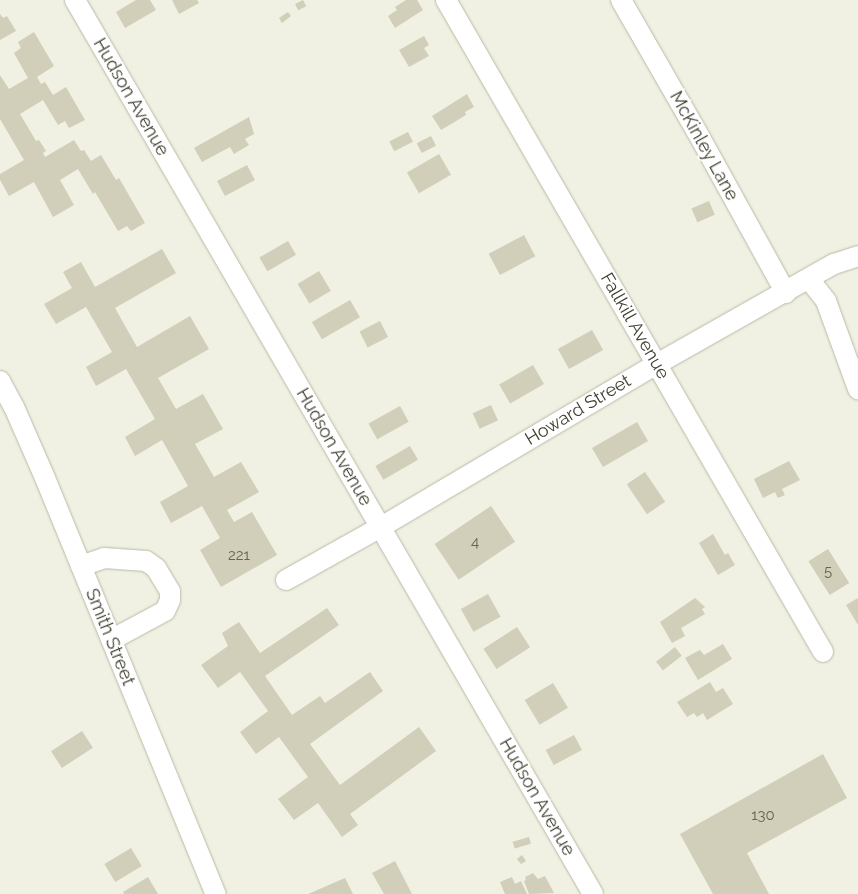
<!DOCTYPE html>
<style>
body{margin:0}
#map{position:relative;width:858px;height:894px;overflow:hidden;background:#f0f0e3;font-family:Raleway,sans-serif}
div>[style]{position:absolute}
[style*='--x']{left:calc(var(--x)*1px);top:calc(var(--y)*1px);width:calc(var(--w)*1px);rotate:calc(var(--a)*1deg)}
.building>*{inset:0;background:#d1cfb9;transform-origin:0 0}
.roads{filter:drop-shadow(0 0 1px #bbbaa6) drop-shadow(0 0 1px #bbbaa6)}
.minor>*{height:20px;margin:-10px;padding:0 10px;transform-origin:10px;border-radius:10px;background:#fff}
span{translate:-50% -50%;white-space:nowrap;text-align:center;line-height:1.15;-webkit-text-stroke:4px #fff;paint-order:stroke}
.number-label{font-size:15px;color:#656454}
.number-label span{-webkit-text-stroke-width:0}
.street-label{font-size:18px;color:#414033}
</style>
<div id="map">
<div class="building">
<div style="clip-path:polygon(136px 0,150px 0,156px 10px,125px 28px,116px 12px)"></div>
<div style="clip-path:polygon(172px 0,197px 0,199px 3px,179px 14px)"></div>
<div style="left:303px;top:0;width:7px;height:9px;rotate:63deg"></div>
<div style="clip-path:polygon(406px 0,417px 0,423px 10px,395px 28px,388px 16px,397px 10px,395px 7px)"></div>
<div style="clip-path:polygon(288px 12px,291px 16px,282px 23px,279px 18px)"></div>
<div style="clip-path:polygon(0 14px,3px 18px,7px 16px,16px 31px,0 40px)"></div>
<div style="clip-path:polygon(34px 32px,54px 66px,37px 77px,41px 84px,45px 82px,53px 95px,66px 87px,85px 120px,69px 128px,65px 121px,58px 125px,43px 100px,20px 114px,36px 141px,39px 140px,46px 151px,43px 153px,45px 157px,74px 140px,81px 151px,84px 150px,91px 161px,101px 155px,116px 180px,119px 178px,145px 223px,131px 231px,127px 226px,118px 231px,95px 192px,93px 194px,78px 169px,60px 180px,74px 205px,53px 217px,34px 182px,9px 196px,0 180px,0 174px,24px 160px,0 119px,0 75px,9px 89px,28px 78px,14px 53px,21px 48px,18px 42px)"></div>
<div style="clip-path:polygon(424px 36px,429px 45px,424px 48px,429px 56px,409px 67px,399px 50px)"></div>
<div style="clip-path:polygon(467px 94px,474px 107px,465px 112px,466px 115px,441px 130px,432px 116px)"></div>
<div style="clip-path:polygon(249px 117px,254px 134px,245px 139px,249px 145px,234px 154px,230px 147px,202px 162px,194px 148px)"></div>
<div style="left:408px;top:132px;width:11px;height:21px;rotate:63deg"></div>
<div style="left:431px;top:136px;width:11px;height:16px;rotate:63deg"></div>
<div style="left:439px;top:154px;width:24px;height:37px;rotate:60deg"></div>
<div style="left:247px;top:165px;width:17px;height:34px;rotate:62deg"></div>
<div style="left:709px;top:201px;width:15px;height:19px;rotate:67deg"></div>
<div style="left:524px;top:235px;width:24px;height:40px;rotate:62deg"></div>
<div style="left:288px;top:241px;width:16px;height:33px;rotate:60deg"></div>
<div style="clip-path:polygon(162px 249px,176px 273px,115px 308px,137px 347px,190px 316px,209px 349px,158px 378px,176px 409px,203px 394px,223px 429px,195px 444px,214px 477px,241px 462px,259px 492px,227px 510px,234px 522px,252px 512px,277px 555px,221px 587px,200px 550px,220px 538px,202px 506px,171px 523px,160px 502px,188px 486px,162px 440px,135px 456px,125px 437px,155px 419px,126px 369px,96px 386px,86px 367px,112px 352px,86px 307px,56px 324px,44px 304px,72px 288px,63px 272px,81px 262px,95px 287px)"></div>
<div style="left:319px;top:271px;width:23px;height:25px;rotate:59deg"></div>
<div style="left:350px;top:300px;width:20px;height:44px;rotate:60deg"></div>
<div style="left:380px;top:321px;width:18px;height:23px;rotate:63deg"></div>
<div style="left:592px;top:330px;width:23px;height:39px;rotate:61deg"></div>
<div style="left:533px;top:365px;width:22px;height:39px;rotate:60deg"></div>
<div style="left:491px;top:405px;width:17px;height:20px;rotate:66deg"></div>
<div style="left:400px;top:406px;width:18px;height:36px;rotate:61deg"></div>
<div style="left:637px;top:422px;width:22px;height:52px;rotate:60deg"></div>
<div style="left:410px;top:446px;width:16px;height:40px;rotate:60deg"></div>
<div style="clip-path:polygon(789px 461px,800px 480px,782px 489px,785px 495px,778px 498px,775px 492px,763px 498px,754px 479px)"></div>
<div style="left:645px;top:472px;width:36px;height:22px;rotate:56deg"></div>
<div style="left:491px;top:506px;width:43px;height:68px;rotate:56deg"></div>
<div style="clip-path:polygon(713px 534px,725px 555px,728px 553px,735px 565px,718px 575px,699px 543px)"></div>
<div style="left:828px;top:549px;width:40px;height:23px;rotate:58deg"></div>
<div style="left:488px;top:594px;width:26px;height:31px;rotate:61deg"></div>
<div style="clip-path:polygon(695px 598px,705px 607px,702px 609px,705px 614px,681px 628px,685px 636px,672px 643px,660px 622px)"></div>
<div style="clip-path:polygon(858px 598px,858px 625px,846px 605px)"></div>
<div style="clip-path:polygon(327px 608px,339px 625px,265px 676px,292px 715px,320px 696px,325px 703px,370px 672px,383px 691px,310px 744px,340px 785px,419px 727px,436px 751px,350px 814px,358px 825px,342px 837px,318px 803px,294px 820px,278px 799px,308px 777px,279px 737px,256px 754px,240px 732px,268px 711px,240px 672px,218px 688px,201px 665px,228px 646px,222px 633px,239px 622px,260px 653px)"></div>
<div style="left:517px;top:627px;width:24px;height:40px;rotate:57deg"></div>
<div style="clip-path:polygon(723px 644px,732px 659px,698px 680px,685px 658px,700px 650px,704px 655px)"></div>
<div style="left:675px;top:647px;width:11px;height:24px;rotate:52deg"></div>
<div style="clip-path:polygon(710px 682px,716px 692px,723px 688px,733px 704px,707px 720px,703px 713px,697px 717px,694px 713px,687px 717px,677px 702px)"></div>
<div style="left:553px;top:683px;width:29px;height:33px;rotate:59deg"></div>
<div style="left:82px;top:731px;width:20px;height:37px;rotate:57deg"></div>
<div style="left:574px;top:735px;width:17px;height:32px;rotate:62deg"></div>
<div style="clip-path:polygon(823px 754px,847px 798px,747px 853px,769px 894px,713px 894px,680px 834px)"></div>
<div style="left:529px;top:837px;width:7px;height:17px;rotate:74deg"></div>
<div style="left:131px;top:848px;width:21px;height:31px;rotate:59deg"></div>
<div style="clip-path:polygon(522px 855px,526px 861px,521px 864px,517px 859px)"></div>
<div style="clip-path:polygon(395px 861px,412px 894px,384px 894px,372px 873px)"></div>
<div style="clip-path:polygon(533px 873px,538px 879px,545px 876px,554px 893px,529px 894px,524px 881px,526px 880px,525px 877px)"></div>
<div style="clip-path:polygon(148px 877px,158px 894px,124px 894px,123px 892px)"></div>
<div style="clip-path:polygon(512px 877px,515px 884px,521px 881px,527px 894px,505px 894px,500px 882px)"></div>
<div style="clip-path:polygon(345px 878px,353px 894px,308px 894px)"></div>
</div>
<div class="roads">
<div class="minor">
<div style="--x:75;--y:0;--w:1033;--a:59.91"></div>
<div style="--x:446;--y:0;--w:753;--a:59.96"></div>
<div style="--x:621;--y:0;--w:152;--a:60.1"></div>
<div style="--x:697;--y:132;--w:184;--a:61.1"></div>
<div style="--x:809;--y:279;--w:28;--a:52"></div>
<div style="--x:826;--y:301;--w:94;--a:70"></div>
<div style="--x:0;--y:381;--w:30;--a:62"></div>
<div style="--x:14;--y:407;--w:77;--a:66.4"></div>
<div style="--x:45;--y:478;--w:450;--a:67.7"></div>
<div style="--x:81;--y:566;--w:24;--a:-19"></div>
<div style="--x:104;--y:558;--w:42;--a:4.1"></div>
<div style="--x:146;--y:561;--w:12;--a:35"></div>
<div style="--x:156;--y:568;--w:27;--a:59"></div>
<div style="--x:170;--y:591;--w:9;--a:90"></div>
<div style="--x:170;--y:600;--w:12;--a:114"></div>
<div style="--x:165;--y:611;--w:61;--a:151.8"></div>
<div style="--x:286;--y:580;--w:109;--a:-29.2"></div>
<div style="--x:381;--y:527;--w:321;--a:-30.6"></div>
<div style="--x:657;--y:364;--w:203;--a:-29.5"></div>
<div style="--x:834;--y:264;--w:25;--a:-18"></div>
</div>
</div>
<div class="number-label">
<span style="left:475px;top:543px">4</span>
<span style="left:239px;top:556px">221</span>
<span style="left:828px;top:572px">5</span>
<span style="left:763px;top:816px">130</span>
</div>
<div class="street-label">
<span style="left:131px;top:97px;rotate:60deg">Hudson Avenue</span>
<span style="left:704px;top:146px;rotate:61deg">McKinley Lane</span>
<span style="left:635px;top:326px;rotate:60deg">Fallkill Avenue</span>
<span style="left:578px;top:410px;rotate:-31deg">Howard Street</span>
<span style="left:334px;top:447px;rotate:60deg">Hudson Avenue</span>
<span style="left:110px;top:637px;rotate:68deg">Smith Street</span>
<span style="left:537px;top:797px;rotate:60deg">Hudson Avenue</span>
</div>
</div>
